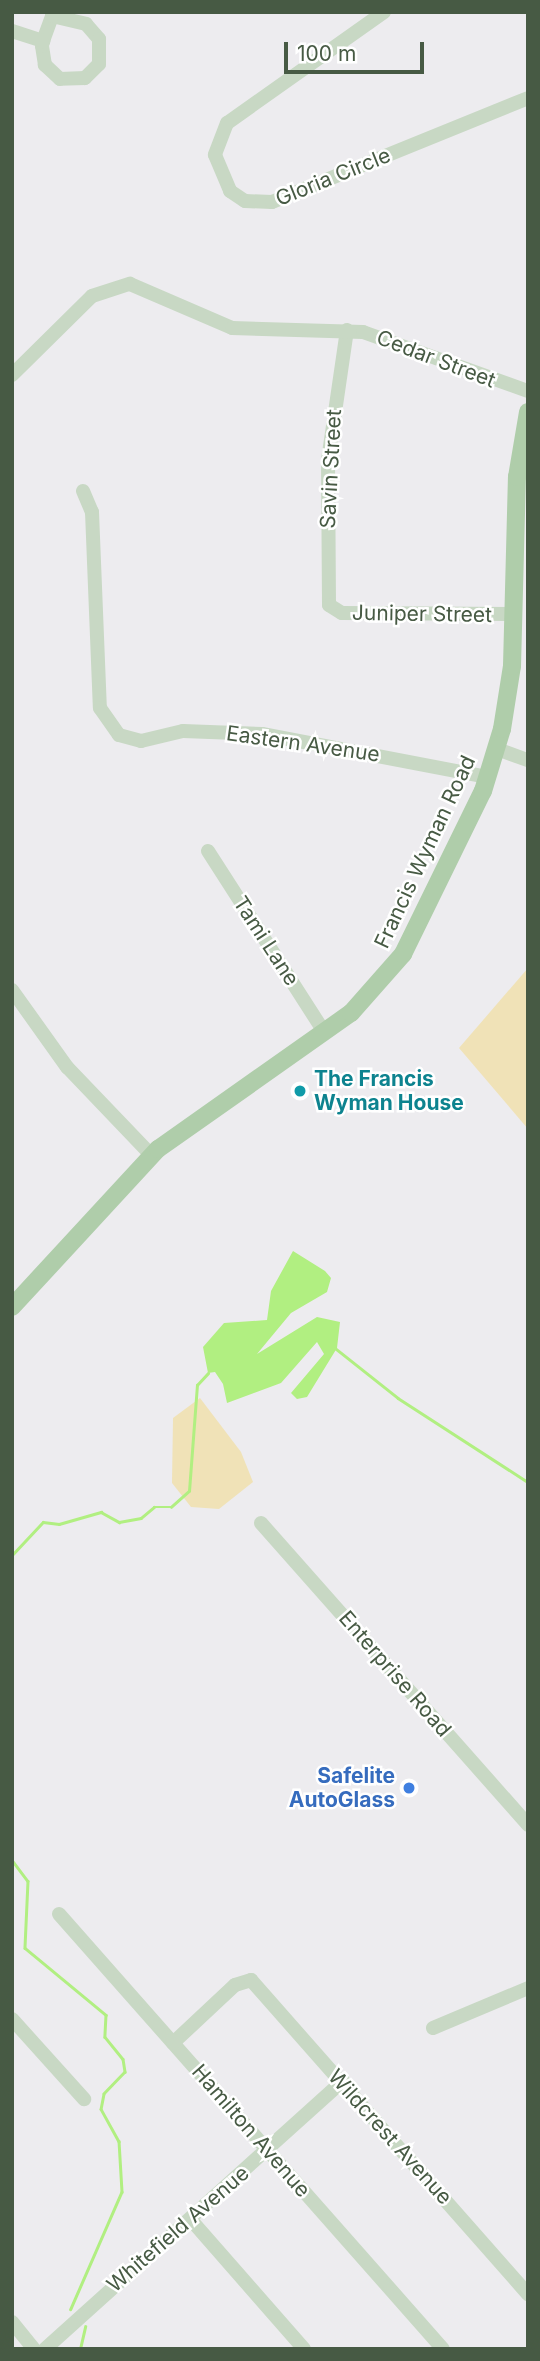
<!DOCTYPE html>
<style>
body{margin:0}
#map{position:relative;width:540px;height:2361px;overflow:hidden;background:#edecef;font-family:Inter,sans-serif}
div>[style]{position:absolute}
[style*='--x']{left:calc(var(--x)*1px);top:calc(var(--y)*1px);width:calc(var(--w)*1px);rotate:calc(var(--a)*1deg)}
.green>*{inset:0;background:#f0e2b7}
.water>*{inset:0;background:#b1ef81}
.stream>*{height:2.5px;margin:-1.25px;padding:0 1.25px;transform-origin:1.25px;border-radius:1.25px;background:#b1ef81}
.minor>*{height:14px;margin:-7px;padding:0 7px;transform-origin:7px;border-radius:7px;background:#c8d8c4}
.major>*{height:18px;margin:-9px;padding:0 9px;transform-origin:9px;border-radius:9px;background:#afcdaa}
.dots>*{width:19px;height:19px;translate:-50% -50%;box-sizing:border-box;border:4px solid #fff;border-radius:50%}
span{translate:-50% -50%;white-space:nowrap;text-align:center;line-height:1.15;-webkit-text-stroke:5px #fff;paint-order:stroke}
.street-label{font-size:21px;color:#475a44}
.culture-label{font-size:21px;color:#0d838f;font-weight:700}
.left{translate:0 -50%;text-align:left}
.shop-label{font-size:21px;color:#366cbe;font-weight:700}
.right{translate:-100% -50%;text-align:right}
.frame{position:absolute;inset:0;border:14px solid #475a44;pointer-events:none}
.scale{position:absolute;left:284px;top:42px;width:140px;height:32px;box-sizing:border-box;border:4px solid #475a44;border-top:0;padding-left:9px;font-size:21px;line-height:24px;white-space:nowrap;color:#475a44;-webkit-text-stroke:5px #fff;paint-order:stroke}
</style>
<div id="map">
<div class="green">
<div style="clip-path:polygon(528px 968px,528px 1129px,459px 1048px)"></div>
<div style="clip-path:polygon(200px 1398px,241px 1452px,253px 1482px,219px 1509px,191px 1507px,172px 1483px,173px 1418px)"></div>
</div>
<div class="water">
<div style="clip-path:polygon(293px 1251px,325px 1271px,331px 1278px,327px 1292px,291px 1313px,257px 1354px,317px 1317px,340px 1322px,337px 1348px,307px 1397px,297px 1399px,291px 1393px,324px 1354px,317px 1342px,281px 1383px,227px 1403px,223px 1384px,215px 1372px,208px 1373px,203px 1347px,224px 1323px,267px 1320px,271px 1291px)"></div>
</div>
<div class="stream">
<div style="--x:335;--y:1348;--w:80;--a:38.4"></div>
<div style="--x:398;--y:1398;--w:155;--a:32.9"></div>
<div style="--x:12;--y:1555;--w:45;--a:-46.8"></div>
<div style="--x:43;--y:1522;--w:16;--a:7"></div>
<div style="--x:59;--y:1524;--w:44;--a:-15.9"></div>
<div style="--x:101;--y:1512;--w:21;--a:29"></div>
<div style="--x:119;--y:1522;--w:22;--a:-10"></div>
<div style="--x:141;--y:1518;--w:17;--a:-40"></div>
<div style="--x:154;--y:1507;--w:17;--a:0"></div>
<div style="--x:171;--y:1507;--w:24;--a:-42"></div>
<div style="--x:189;--y:1491;--w:106;--a:-85.7"></div>
<div style="--x:197;--y:1385;--w:16;--a:-47"></div>
<div style="--x:12;--y:1860;--w:26;--a:53"></div>
<div style="--x:28;--y:1881;--w:67;--a:92.6"></div>
<div style="--x:25;--y:1948;--w:105;--a:39.6"></div>
<div style="--x:106;--y:2015;--w:22;--a:93"></div>
<div style="--x:105;--y:2037;--w:28;--a:51"></div>
<div style="--x:123;--y:2059;--w:13;--a:81"></div>
<div style="--x:125;--y:2072;--w:30;--a:134"></div>
<div style="--x:104;--y:2094;--w:15;--a:101"></div>
<div style="--x:101;--y:2109;--w:37;--a:61"></div>
<div style="--x:119;--y:2141;--w:51;--a:86.6"></div>
<div style="--x:122;--y:2192;--w:128;--a:113.6"></div>
<div style="--x:80;--y:2349;--w:23;--a:-77"></div>
</div>
<div class="minor">
<div style="--x:384;--y:12;--w:192;--a:144.7"></div>
<div style="--x:227;--y:123;--w:34;--a:111"></div>
<div style="--x:215;--y:155;--w:39;--a:67"></div>
<div style="--x:230;--y:191;--w:18;--a:34"></div>
<div style="--x:245;--y:201;--w:27;--a:2"></div>
<div style="--x:272;--y:202;--w:276;--a:-22.1"></div>
<div style="--x:52;--y:16;--w:35;--a:13"></div>
<div style="--x:86;--y:24;--w:20;--a:49"></div>
<div style="--x:99;--y:39;--w:25;--a:90"></div>
<div style="--x:99;--y:64;--w:20;--a:135"></div>
<div style="--x:85;--y:78;--w:25;--a:178"></div>
<div style="--x:60;--y:79;--w:21;--a:-137"></div>
<div style="--x:45;--y:65;--w:19;--a:-99"></div>
<div style="--x:42;--y:46;--w:5;--a:-79"></div>
<div style="--x:43;--y:41;--w:27;--a:-70"></div>
<div style="--x:52;--y:16;--w:4;--a:-76"></div>
<div style="--x:12;--y:31;--w:33;--a:18"></div>
<div style="--x:347;--y:330;--w:131;--a:98.3"></div>
<div style="--x:328;--y:460;--w:145;--a:89.6"></div>
<div style="--x:329;--y:605;--w:15;--a:32"></div>
<div style="--x:342;--y:613;--w:171;--a:0.3"></div>
<div style="--x:12;--y:375;--w:112;--a:-44.6"></div>
<div style="--x:92;--y:296;--w:40;--a:-18"></div>
<div style="--x:130;--y:284;--w:111;--a:23.3"></div>
<div style="--x:232;--y:328;--w:131;--a:1.7"></div>
<div style="--x:363;--y:332;--w:175;--a:19.7"></div>
<div style="--x:83;--y:491;--w:23;--a:67"></div>
<div style="--x:92;--y:512;--w:196;--a:87.7"></div>
<div style="--x:100;--y:708;--w:33;--a:55"></div>
<div style="--x:119;--y:735;--w:23;--a:15"></div>
<div style="--x:141;--y:741;--w:43;--a:-13.4"></div>
<div style="--x:183;--y:731;--w:79;--a:2.2"></div>
<div style="--x:262;--y:734;--w:230;--a:10.8"></div>
<div style="--x:497;--y:749;--w:33;--a:20"></div>
<div style="--x:208;--y:851;--w:215;--a:57.3"></div>
<div style="--x:12;--y:990;--w:95;--a:54.5"></div>
<div style="--x:67;--y:1067;--w:122;--a:46.3"></div>
<div style="--x:261;--y:1523;--w:403;--a:48.5"></div>
<div style="--x:59;--y:1914;--w:580;--a:48.56"></div>
<div style="--x:12;--y:2019;--w:108;--a:48"></div>
<div style="--x:433;--y:2028;--w:103;--a:-22.8"></div>
<div style="--x:173;--y:2043;--w:85;--a:-43.1"></div>
<div style="--x:235;--y:1985;--w:17;--a:-17"></div>
<div style="--x:251;--y:1980;--w:419;--a:48.6"></div>
<div style="--x:192;--y:2221;--w:170;--a:48.8"></div>
<div style="--x:12;--y:2322;--w:35;--a:51"></div>
<div style="--x:45;--y:2349;--w:401;--a:-42"></div>
</div>
<div class="major">
<div style="--x:12;--y:1307;--w:215;--a:-47.3"></div>
<div style="--x:158;--y:1149;--w:236;--a:-35.2"></div>
<div style="--x:351;--y:1013;--w:79;--a:-48.6"></div>
<div style="--x:403;--y:954;--w:182;--a:-63.9"></div>
<div style="--x:483;--y:791;--w:65;--a:-73"></div>
<div style="--x:502;--y:729;--w:64;--a:-81"></div>
<div style="--x:512;--y:666;--w:189;--a:-88.5"></div>
<div style="--x:517;--y:477;--w:66;--a:-80.4"></div>
</div>
<div class="dots">
<div style="left:300px;top:1091px;background:#0f9aa8"></div>
<div style="left:409px;top:1788px;background:#3f7fe0"></div>
</div>
<div class="street-label">
<span style="left:333px;top:177px;rotate:-22deg">Gloria Circle</span>
<span style="left:436px;top:359px;rotate:21deg">Cedar Street</span>
<span style="left:331px;top:469px;rotate:-87deg">Savin Street</span>
<span style="left:422px;top:614px;rotate:1deg">Juniper Street</span>
<span style="left:303px;top:744px;rotate:8deg">Eastern Avenue</span>
<span style="left:425px;top:852px;rotate:-65deg">Francis Wyman Road</span>
<span style="left:266px;top:941px;rotate:57deg">Tami Lane</span>
<span style="left:395px;top:1674px;rotate:49deg">Enterprise Road</span>
<span style="left:251px;top:2131px;rotate:49deg">Hamilton Avenue</span>
<span style="left:390px;top:2137px;rotate:48deg">Wildcrest Avenue</span>
<span style="left:178px;top:2229px;rotate:-41deg">Whitefield Avenue</span>
</div>
<div class="culture-label">
<span class="left" style="left:314px;top:1091px">The Francis<br>Wyman House</span>
</div>
<div class="shop-label">
<span class="right" style="left:395px;top:1788px">Safelite<br>AutoGlass</span>
</div>
<div class="frame"></div>
<div class="scale">100 m</div>
</div>
